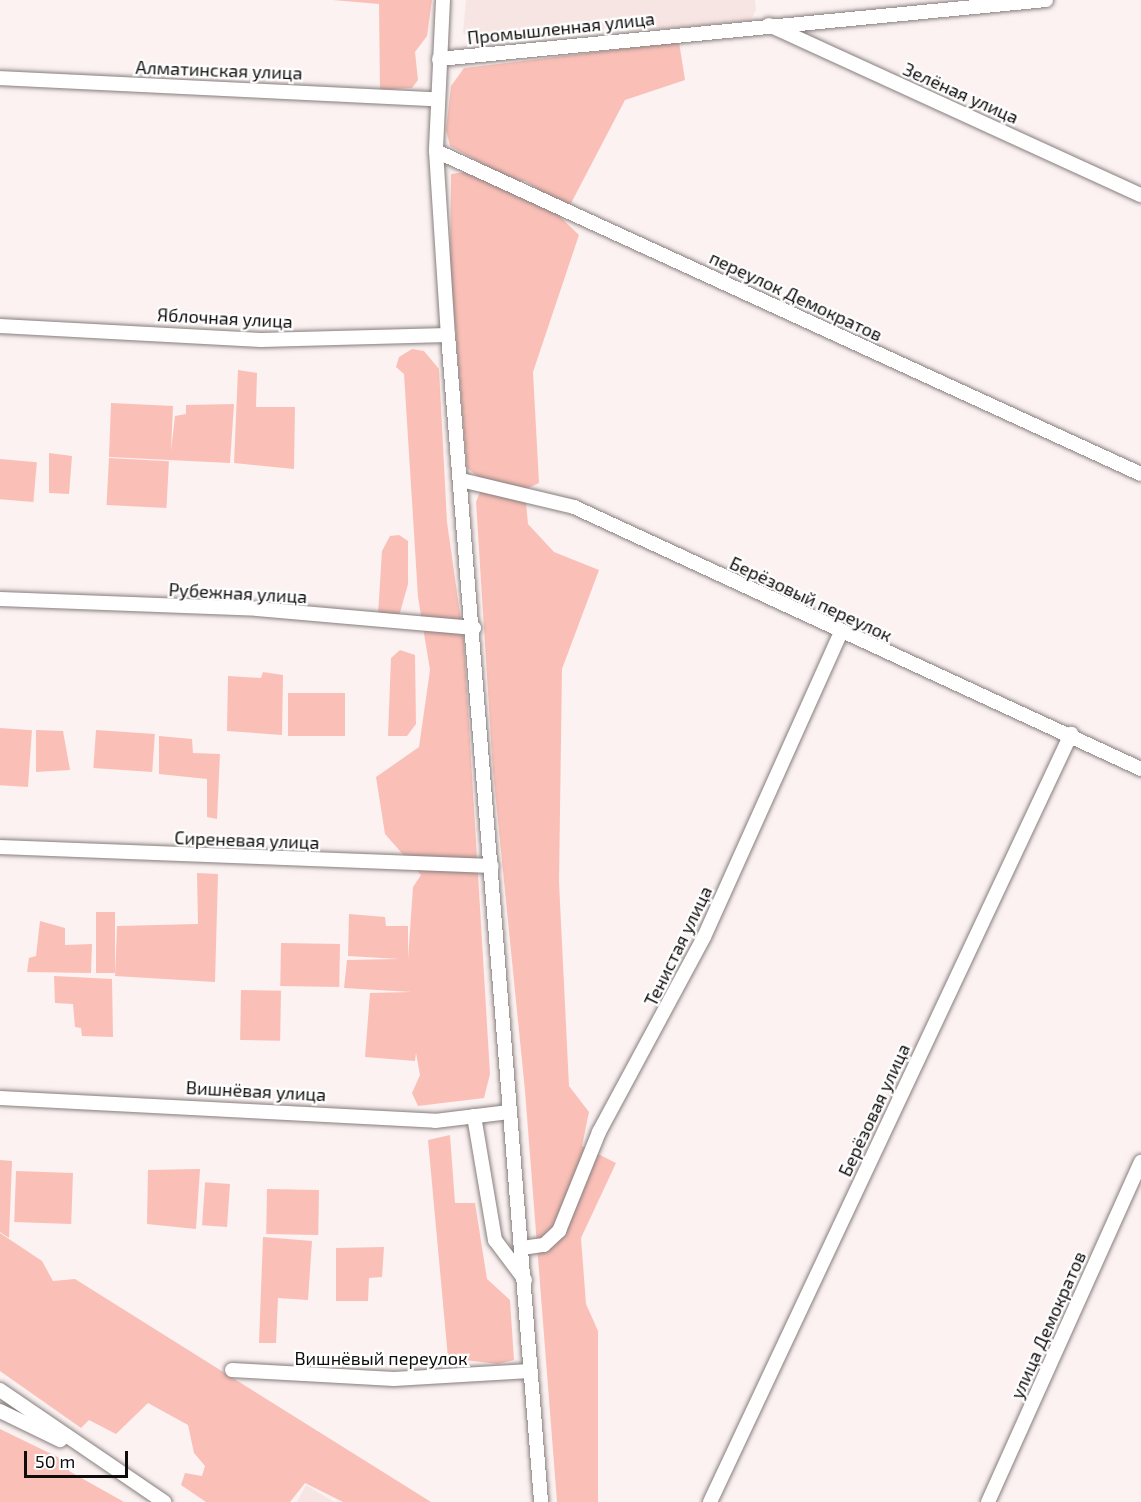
<!DOCTYPE html>
<meta charset="utf-8">
<style>
body{margin:0}
#map{position:relative;width:1141px;height:1502px;overflow:hidden;background:#fbf2f1;font-family:"Exo 2",sans-serif}
div>[style]{position:absolute}
[style*='--x']{left:calc(var(--x)*1px);top:calc(var(--y)*1px);width:calc(var(--w)*1px);rotate:calc(var(--a)*1deg)}
.built>*{inset:0;background:#f7e5e3}
.green>*{inset:0;background:#fac0b8;transform-origin:0 0}
.roads{filter:drop-shadow(0 0 2px #867e7d) drop-shadow(0 0 2px #867e7d)}
.minor>*{height:14px;margin:-7px;padding:0 7px;transform-origin:7px;border-radius:7px;background:#fff}
span{translate:-50% -50%;white-space:nowrap;text-align:center;line-height:1.15;-webkit-text-stroke:4.5px #fff;paint-order:stroke}
.street-label{font-size:18px;color:#0f0c0c}
.scale{position:absolute;left:24px;top:1451px;width:104px;height:27px;box-sizing:border-box;border:3px solid #0f0c0c;border-top:0;padding-left:8px;font-size:18px;line-height:21px;white-space:nowrap;color:#0f0c0c;-webkit-text-stroke:4px #fff;paint-order:stroke}
</style>
<div id="map">
<div class="built">
<div style="clip-path:polygon(466px 0,755px 0,756px 10px,750px 21px,631px 31px,630px 19px,622px 18px,597px 33px,527px 40px,513px 30px,497px 42px,479px 44px,463px 33px)"></div>
<div style="clip-path:polygon(306px 1485px,334px 1502px,297px 1502px)"></div>
</div>
<div class="green">
<div style="clip-path:polygon(333px 0,432px 0,427px 36px,415px 52px,418px 80px,412px 88px,380px 90px,379px 4px)"></div>
<div style="clip-path:polygon(679px 42px,685px 80px,625px 100px,568px 209px,525px 181px,514px 181px,450px 146px,446px 130px,451px 86px,464px 68px)"></div>
<div style="clip-path:polygon(466px 172px,555px 212px,579px 235px,533px 372px,539px 483px,526px 489px,480px 478px,467px 468px,450px 265px,451px 174px)"></div>
<div style="clip-path:polygon(412px 349px,424px 351px,439px 369px,447px 522px,464px 642px,490px 1074px,484px 1098px,418px 1106px,412px 1093px,420px 1075px,416px 1053px,415px 1061px,365px 1057px,370px 993px,412px 992px,344px 988px,347px 960px,399px 959px,348px 956px,349px 914px,385px 917px,386px 926px,408px 926px,408px 959px,413px 887px,421px 875px,385px 834px,376px 777px,419px 747px,430px 670px,418px 597px,404px 374px,396px 367px,399px 357px)"></div>
<div style="clip-path:polygon(238px 370px,257px 373px,256px 407px,295px 407px,294px 469px,234px 463px)"></div>
<div style="clip-path:polygon(111px 403px,173px 406px,171px 451px,175px 416px,186px 414px,186px 405px,234px 404px,230px 463px,109px 457px)"></div>
<div style="clip-path:polygon(49px 453px,72px 456px,69px 494px,49px 493px)"></div>
<div style="left:109px;top:458px;width:60px;height:47px;rotate:3deg"></div>
<div style="left:0;top:459px;width:37px;height:40px;rotate:5deg"></div>
<div style="clip-path:polygon(480px 492px,526px 502px,528px 524px,554px 552px,599px 570px,562px 669px,559px 882px,569px 1086px,589px 1112px,582px 1146px,616px 1163px,581px 1238px,586px 1304px,598px 1331px,598px 1502px,557px 1502px,525px 1091px,493px 771px,476px 502px)"></div>
<div style="clip-path:polygon(399px 535px,408px 541px,408px 584px,399px 616px,378px 615px,382px 551px,390px 536px)"></div>
<div style="clip-path:polygon(400px 650px,415px 655px,416px 724px,407px 736px,388px 736px,391px 658px)"></div>
<div style="clip-path:polygon(263px 672px,283px 675px,282px 735px,227px 731px,228px 676px,261px 678px)"></div>
<div style="left:288px;top:693px;width:57px;height:43px"></div>
<div style="left:0;top:728px;width:32px;height:57px;rotate:4deg"></div>
<div style="clip-path:polygon(36px 730px,63px 731px,70px 770px,36px 772px)"></div>
<div style="left:96px;top:730px;width:59px;height:38px;rotate:4deg"></div>
<div style="clip-path:polygon(159px 736px,192px 739px,193px 753px,220px 754px,217px 819px,207px 817px,207px 779px,159px 774px)"></div>
<div style="clip-path:polygon(197px 873px,218px 874px,215px 982px,115px 976px,117px 926px,198px 924px)"></div>
<div style="left:96px;top:912px;width:19px;height:61px"></div>
<div style="clip-path:polygon(40px 921px,65px 928px,65px 945px,92px 944px,91px 973px,27px 972px,29px 958px,36px 956px)"></div>
<div style="left:340px;top:944px;width:43px;height:59px;rotate:91deg"></div>
<div style="clip-path:polygon(54px 976px,112px 979px,113px 1037px,82px 1036px,81px 1028px,75px 1027px,73px 1004px,55px 1003px)"></div>
<div style="left:241px;top:990px;width:40px;height:50px;rotate:1deg"></div>
<div style="clip-path:polygon(450px 1135px,455px 1203px,475px 1203px,487px 1279px,510px 1300px,514px 1360px,498px 1364px,448px 1358px,428px 1140px)"></div>
<div style="clip-path:polygon(0 1160px,12px 1161px,9px 1238px,0 1232px)"></div>
<div style="clip-path:polygon(200px 1169px,196px 1229px,147px 1224px,148px 1170px)"></div>
<div style="left:16px;top:1171px;width:57px;height:51px;rotate:2deg"></div>
<div style="left:230px;top:1184px;width:43px;height:25px;rotate:94deg"></div>
<div style="left:267px;top:1189px;width:52px;height:45px;rotate:1deg"></div>
<div style="clip-path:polygon(0 1233px,42px 1261px,53px 1281px,75px 1279px,431px 1502px,343px 1502px,305px 1483px,290px 1502px,206px 1502px,181px 1485px,185px 1473px,202px 1476px,205px 1466px,194px 1453px,188px 1425px,148px 1403px,116px 1434px,89px 1420px,81px 1428px,0 1371px)"></div>
<div style="clip-path:polygon(263px 1237px,312px 1241px,308px 1300px,278px 1298px,276px 1343px,259px 1343px)"></div>
<div style="clip-path:polygon(384px 1247px,382px 1277px,369px 1278px,368px 1301px,336px 1301px,336px 1248px)"></div>
<div style="clip-path:polygon(0 1429px,72px 1464px,69px 1471px,124px 1502px,0 1502px)"></div>
</div>
<div class="roads">
<div class="minor">
<div style="--x:443;--y:0;--w:151;--a:92.7"></div>
<div style="--x:436;--y:151;--w:184;--a:86.3"></div>
<div style="--x:448;--y:335;--w:1171;--a:85.44"></div>
<div style="--x:769;--y:25;--w:409;--a:24.6"></div>
<div style="--x:439;--y:59;--w:610;--a:-5.55"></div>
<div style="--x:0;--y:78;--w:438;--a:2.8"></div>
<div style="--x:436;--y:151;--w:775;--a:24.62"></div>
<div style="--x:0;--y:326;--w:261;--a:3.1"></div>
<div style="--x:261;--y:340;--w:187;--a:-1.5"></div>
<div style="--x:461;--y:480;--w:116;--a:13.4"></div>
<div style="--x:574;--y:507;--w:625;--a:24.8"></div>
<div style="--x:0;--y:599;--w:257;--a:2.2"></div>
<div style="--x:257;--y:609;--w:218;--a:5"></div>
<div style="--x:0;--y:847;--w:492;--a:2.2"></div>
<div style="--x:0;--y:1098;--w:436;--a:3"></div>
<div style="--x:435;--y:1121;--w:75;--a:-6.9"></div>
<div style="--x:474;--y:1116;--w:126;--a:80.4"></div>
<div style="--x:495;--y:1240;--w:50;--a:53.1"></div>
<div style="--x:522;--y:1248;--w:22;--a:-8"></div>
<div style="--x:544;--y:1245;--w:21;--a:-43"></div>
<div style="--x:559;--y:1231;--w:107;--a:-68"></div>
<div style="--x:599;--y:1132;--w:221;--a:-61.7"></div>
<div style="--x:704;--y:937;--w:332;--a:-65.8"></div>
<div style="--x:232;--y:1370;--w:162;--a:3.2"></div>
<div style="--x:394;--y:1379;--w:136;--a:-3.4"></div>
<div style="--x:0;--y:1390;--w:199;--a:34.3"></div>
<div style="--x:0;--y:1411;--w:67;--a:25.8"></div>
<div style="--x:710;--y:1502;--w:849;--a:-64.82"></div>
<div style="--x:988;--y:1502;--w:373;--a:-65.8"></div>
</div>
</div>
<div class="street-label">
<span style="left:561px;top:28px;rotate:-6deg">Промышленная улица</span>
<span style="left:219px;top:70px;rotate:2deg">Алматинская улица</span>
<span style="left:961px;top:93px;rotate:24deg">Зелёная улица</span>
<span style="left:796px;top:296px;rotate:25deg">переулок Демократов</span>
<span style="left:225px;top:318px;rotate:3deg">Яблочная улица</span>
<span style="left:238px;top:593px;rotate:3deg">Рубежная улица</span>
<span style="left:811px;top:599px;rotate:25deg">Берёзовый переулок</span>
<span style="left:247px;top:840px;rotate:2deg">Сиреневая улица</span>
<span style="left:678px;top:946px;rotate:-64deg">Тенистая улица</span>
<span style="left:256px;top:1091px;rotate:3deg">Вишнёвая улица</span>
<span style="left:874px;top:1110px;rotate:-65deg">Берёзовая улица</span>
<span style="left:1048px;top:1325px;rotate:-66deg">улица Демократов</span>
<span style="left:381px;top:1358px">Вишнёвый переулок</span>
</div>
<div class="scale">50 m</div>
</div>
